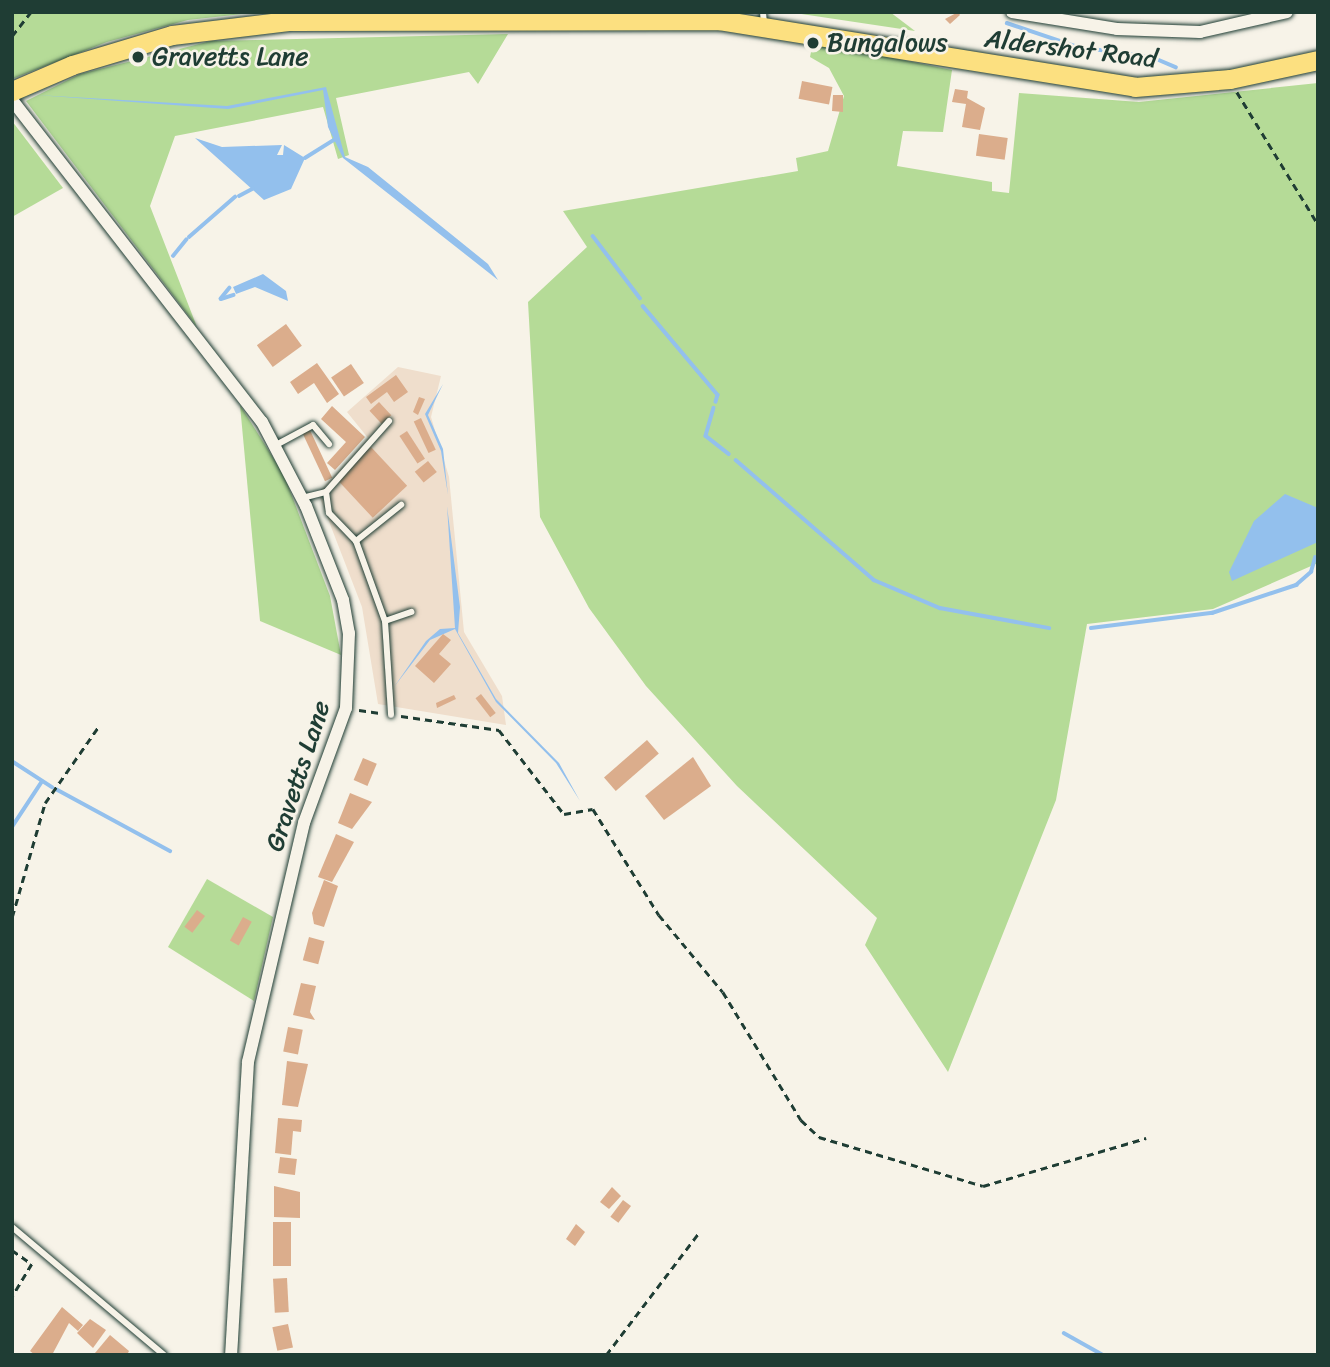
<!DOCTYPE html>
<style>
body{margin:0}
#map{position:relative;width:1330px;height:1367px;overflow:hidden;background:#f7f3e8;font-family:Sriracha,sans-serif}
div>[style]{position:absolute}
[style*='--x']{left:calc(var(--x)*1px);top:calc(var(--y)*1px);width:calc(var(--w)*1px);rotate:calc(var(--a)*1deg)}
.built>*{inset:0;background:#efdecc}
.green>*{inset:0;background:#b5db97}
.water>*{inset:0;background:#93c0ed}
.stream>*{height:3.5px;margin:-1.75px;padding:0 1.75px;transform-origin:1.75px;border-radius:1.75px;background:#93c0ed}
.building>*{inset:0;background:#dbad8c;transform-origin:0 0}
.path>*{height:2.5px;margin-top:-1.25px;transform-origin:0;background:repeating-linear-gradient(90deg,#1f3d34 0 7px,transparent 0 12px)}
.roads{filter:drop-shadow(0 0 2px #1f3d34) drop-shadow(0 0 2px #1f3d34)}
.service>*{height:6px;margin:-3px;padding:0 3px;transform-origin:3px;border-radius:3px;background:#f7f3e8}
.minor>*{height:12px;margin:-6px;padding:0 6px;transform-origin:6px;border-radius:6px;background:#f7f3e8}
.primary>*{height:19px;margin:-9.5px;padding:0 9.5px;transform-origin:9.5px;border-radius:9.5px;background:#fce080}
.dots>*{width:19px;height:19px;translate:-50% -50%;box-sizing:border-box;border:4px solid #f7f3e8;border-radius:50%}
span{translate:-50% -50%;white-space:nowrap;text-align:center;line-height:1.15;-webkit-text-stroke:5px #f7f3e8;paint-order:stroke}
.poi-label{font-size:26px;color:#1f3d34}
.left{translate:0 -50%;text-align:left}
.street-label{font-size:26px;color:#1f3d34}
.frame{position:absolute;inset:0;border:14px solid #1f3d34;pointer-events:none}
</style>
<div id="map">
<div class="built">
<div style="clip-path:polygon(398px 367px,441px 376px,431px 417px,449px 477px,464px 632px,502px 696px,506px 725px,378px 704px,362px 607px,318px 493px,368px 438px,347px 412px)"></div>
</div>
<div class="green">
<div style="clip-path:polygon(12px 12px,261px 12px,188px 20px,107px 42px,12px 79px)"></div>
<div style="clip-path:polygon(788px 12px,890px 12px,915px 31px)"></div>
<div style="clip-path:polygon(508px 34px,478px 84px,469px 72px,336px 98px,349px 155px,338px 159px,323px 107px,175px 136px,150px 206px,197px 327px,26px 101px,80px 74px,211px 41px)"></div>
<div style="clip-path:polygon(813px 42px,952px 70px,943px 132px,903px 131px,897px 166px,992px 182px,992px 191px,1009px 193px,1019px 93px,1139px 102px,1318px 83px,1318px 563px,1213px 609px,1087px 624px,1056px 800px,948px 1072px,865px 945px,877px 918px,737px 786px,646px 686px,589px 608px,540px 517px,528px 302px,587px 247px,563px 211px,798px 171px,796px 158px,828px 151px,844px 96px,829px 68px,810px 57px)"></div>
<div style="clip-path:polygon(12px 121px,63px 188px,12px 217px)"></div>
<div style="clip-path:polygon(240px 405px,284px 475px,330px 596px,341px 655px,260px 621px)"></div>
<div style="clip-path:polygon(207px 879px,273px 917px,254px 1001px,168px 947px)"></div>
</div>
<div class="water">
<div style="clip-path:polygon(326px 87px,345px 157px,368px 167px,488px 264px,498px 280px,343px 158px,328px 127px,323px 90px,228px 109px,36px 95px,227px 106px)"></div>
<div style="clip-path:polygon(195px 138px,222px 147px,282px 145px,277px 155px,283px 155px,284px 145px,305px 158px,291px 189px,264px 200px)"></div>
<div style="clip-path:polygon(263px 274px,286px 291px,288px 301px,255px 287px,236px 294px,233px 287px)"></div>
<div style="clip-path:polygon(443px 384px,428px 415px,443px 449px,448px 495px,441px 451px,425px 414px)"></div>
<div style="clip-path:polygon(1285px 494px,1318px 508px,1318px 542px,1232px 581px,1229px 572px,1254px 521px)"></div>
<div style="clip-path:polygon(447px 506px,460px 607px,458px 633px,496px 699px,559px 763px,580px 801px,556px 763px,496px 702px,455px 629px,430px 640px,394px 687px,426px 641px,440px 629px,455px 628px)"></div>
</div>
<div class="stream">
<div style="--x:1007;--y:23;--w:75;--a:18.7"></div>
<div style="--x:1078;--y:47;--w:75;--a:7.7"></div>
<div style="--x:1152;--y:57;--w:26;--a:23"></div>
<div style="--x:305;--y:158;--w:36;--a:-32"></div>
<div style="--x:239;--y:196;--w:15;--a:-28"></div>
<div style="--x:593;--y:236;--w:78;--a:52.8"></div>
<div style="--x:189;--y:237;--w:61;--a:-41"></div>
<div style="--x:173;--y:256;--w:21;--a:-51"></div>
<div style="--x:230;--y:288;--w:14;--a:129"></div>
<div style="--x:221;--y:299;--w:13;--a:-18"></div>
<div style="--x:643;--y:306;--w:116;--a:49.9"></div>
<div style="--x:718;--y:395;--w:7;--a:106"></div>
<div style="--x:714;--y:408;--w:29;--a:106"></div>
<div style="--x:706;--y:436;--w:29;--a:38"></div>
<div style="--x:736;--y:460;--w:183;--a:41"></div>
<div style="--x:874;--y:580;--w:72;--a:23"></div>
<div style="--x:940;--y:608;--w:111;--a:10.4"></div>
<div style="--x:1091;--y:628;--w:122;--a:-7.1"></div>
<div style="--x:1212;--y:613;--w:89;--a:-18.4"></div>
<div style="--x:1296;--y:585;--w:20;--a:-41"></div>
<div style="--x:1311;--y:572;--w:15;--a:-74"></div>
<div style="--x:12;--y:761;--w:48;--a:33"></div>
<div style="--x:56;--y:789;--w:130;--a:28.5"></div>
<div style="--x:12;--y:827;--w:53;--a:-56.6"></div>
<div style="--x:1064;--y:1333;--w:45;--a:29.4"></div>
</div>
<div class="building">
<div style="clip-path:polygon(958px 12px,960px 15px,950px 24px,945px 19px)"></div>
<div style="left:802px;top:81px;width:31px;height:18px;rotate:11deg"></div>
<div style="clip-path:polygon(955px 89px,968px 91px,967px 98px,985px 108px,980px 130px,962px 127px,966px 104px,952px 102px)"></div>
<div style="clip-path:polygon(833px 95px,843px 95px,843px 112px,832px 111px)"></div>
<div style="left:979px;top:134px;width:29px;height:22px;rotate:8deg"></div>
<div style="left:286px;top:324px;width:27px;height:36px;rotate:54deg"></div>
<div style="clip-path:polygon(317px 363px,339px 394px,327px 403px,314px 383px,298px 394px,290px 382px)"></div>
<div style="left:351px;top:364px;width:23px;height:24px;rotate:56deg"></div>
<div style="clip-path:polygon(396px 375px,408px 392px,394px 402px,387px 392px,371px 404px,366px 397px)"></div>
<div style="clip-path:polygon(419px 397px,425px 399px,418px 415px,413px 412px)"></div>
<div style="left:379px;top:402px;width:18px;height:13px;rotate:47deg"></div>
<div style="clip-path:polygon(332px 406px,365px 437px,335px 470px,327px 463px,346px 442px,321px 419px)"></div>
<div style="left:421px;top:418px;width:35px;height:8px;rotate:65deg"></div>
<div style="left:309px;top:428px;width:55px;height:8px;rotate:65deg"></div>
<div style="left:407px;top:431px;width:33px;height:9px;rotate:57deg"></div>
<div style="left:371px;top:447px;width:53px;height:47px;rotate:47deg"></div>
<div style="left:428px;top:461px;width:14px;height:17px;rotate:51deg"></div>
<div style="clip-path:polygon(443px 634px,451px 640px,439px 654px,451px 664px,434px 683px,415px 666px)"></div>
<div style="left:481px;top:694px;width:24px;height:7px;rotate:52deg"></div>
<div style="clip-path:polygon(454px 695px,456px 699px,437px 708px,436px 703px)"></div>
<div style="left:647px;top:740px;width:18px;height:57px;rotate:49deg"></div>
<div style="clip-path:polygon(693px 757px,711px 786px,664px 820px,645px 796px)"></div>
<div style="left:363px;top:758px;width:15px;height:24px;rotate:23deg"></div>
<div style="clip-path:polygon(350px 793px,372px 802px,352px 829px,338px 823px)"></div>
<div style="clip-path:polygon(336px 834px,354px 842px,332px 882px,318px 877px)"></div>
<div style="clip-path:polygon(324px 880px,338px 886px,324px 927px,314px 924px,312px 913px)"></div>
<div style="left:197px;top:910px;width:10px;height:21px;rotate:37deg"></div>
<div style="left:243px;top:917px;width:10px;height:27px;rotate:29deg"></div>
<div style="left:309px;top:937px;width:16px;height:24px;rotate:15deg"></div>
<div style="clip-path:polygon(301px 983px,316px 986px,310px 1012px,315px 1020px,293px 1015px)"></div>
<div style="left:288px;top:1027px;width:15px;height:25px;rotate:11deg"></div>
<div style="clip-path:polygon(287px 1061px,308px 1064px,298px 1107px,282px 1105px)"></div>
<div style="clip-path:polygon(278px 1118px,302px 1120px,301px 1132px,293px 1131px,291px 1155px,275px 1153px)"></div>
<div style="left:280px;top:1157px;width:17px;height:16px;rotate:7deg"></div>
<div style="clip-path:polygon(274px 1186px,300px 1192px,300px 1218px,274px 1217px)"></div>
<div style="clip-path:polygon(612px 1187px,621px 1196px,609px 1209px,600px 1202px)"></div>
<div style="left:623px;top:1200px;width:10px;height:21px;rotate:37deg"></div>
<div style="left:273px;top:1222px;width:18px;height:44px"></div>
<div style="clip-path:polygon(576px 1224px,585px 1232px,575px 1246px,566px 1239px)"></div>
<div style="left:287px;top:1278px;width:34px;height:14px;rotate:87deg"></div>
<div style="clip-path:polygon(62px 1307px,83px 1325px,78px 1331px,69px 1323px,52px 1355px,35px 1355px,30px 1351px)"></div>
<div style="clip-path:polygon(90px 1319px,106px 1330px,93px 1348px,77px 1333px)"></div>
<div style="left:288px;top:1324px;width:24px;height:16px;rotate:78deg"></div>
<div style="clip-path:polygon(110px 1335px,129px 1351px,127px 1355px,95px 1353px)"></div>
</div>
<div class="path">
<div style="--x:12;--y:36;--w:31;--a:-52"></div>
<div style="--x:1237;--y:92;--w:155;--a:58.5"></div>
<div style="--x:359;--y:710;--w:21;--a:8"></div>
<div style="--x:401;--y:716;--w:99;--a:8.1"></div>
<div style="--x:499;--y:730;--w:106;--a:52.3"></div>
<div style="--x:564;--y:814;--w:29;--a:-10"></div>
<div style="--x:593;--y:809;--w:125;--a:58.1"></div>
<div style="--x:659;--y:915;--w:100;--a:50.3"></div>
<div style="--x:723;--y:992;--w:150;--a:58.6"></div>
<div style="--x:801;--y:1120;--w:25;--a:43"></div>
<div style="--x:819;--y:1137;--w:171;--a:16.6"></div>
<div style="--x:983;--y:1186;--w:170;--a:-16.4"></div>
<div style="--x:12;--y:917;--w:119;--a:-73.9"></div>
<div style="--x:45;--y:803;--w:94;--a:-55"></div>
<div style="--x:12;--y:1250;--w:24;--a:35"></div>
<div style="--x:32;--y:1264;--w:39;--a:121"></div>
<div style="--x:606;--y:1355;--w:152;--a:-52.8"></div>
</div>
<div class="roads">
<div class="service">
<div style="--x:763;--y:12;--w:12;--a:85"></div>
<div style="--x:276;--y:445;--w:42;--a:-28.4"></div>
<div style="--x:313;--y:425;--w:25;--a:50"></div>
<div style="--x:326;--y:492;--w:21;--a:82"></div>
<div style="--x:329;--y:513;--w:39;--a:46"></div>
<div style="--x:356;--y:541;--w:85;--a:70.1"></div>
<div style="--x:385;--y:621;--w:28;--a:-19"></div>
<div style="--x:302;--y:498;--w:25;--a:-14"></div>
<div style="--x:326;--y:492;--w:95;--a:-48.4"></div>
<div style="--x:356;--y:541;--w:58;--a:-38.7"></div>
<div style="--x:385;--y:621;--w:94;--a:86.3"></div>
<div style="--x:12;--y:1227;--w:199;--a:40.1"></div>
</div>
<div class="minor">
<div style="--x:1012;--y:12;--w:106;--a:9.2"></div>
<div style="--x:1117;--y:29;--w:83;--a:2.1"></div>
<div style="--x:1200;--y:32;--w:89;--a:-12.9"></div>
<div style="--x:12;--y:100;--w:408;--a:52.2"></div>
<div style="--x:262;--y:422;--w:95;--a:62.4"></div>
<div style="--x:306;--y:506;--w:101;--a:68.5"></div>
<div style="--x:343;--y:600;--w:34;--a:80"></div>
<div style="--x:349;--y:633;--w:75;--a:92.3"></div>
<div style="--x:346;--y:708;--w:122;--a:110.1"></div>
<div style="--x:304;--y:823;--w:245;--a:103.2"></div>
<div style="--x:248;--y:1062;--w:293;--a:93.3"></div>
</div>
<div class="primary">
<div style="--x:12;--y:91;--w:65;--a:-23.4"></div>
<div style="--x:72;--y:65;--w:104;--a:-16.7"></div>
<div style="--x:172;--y:35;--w:117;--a:-6.9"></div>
<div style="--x:288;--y:21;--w:431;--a:-0.1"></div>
<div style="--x:719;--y:20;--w:421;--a:9.1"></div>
<div style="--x:1135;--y:87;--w:95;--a:-4.8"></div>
<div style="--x:1230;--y:79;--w:90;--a:-12.2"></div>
</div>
</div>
<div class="dots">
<div style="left:813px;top:43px;background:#1f3d34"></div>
<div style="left:138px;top:57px;background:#1f3d34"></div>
</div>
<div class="poi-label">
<span class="left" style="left:827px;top:43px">Bungalows</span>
<span class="left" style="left:152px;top:57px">Gravetts Lane</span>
</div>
<div class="street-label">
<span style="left:1071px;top:49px;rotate:7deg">Aldershot Road</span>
<span style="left:298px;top:776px;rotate:-72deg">Gravetts Lane</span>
</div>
<div class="frame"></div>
</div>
